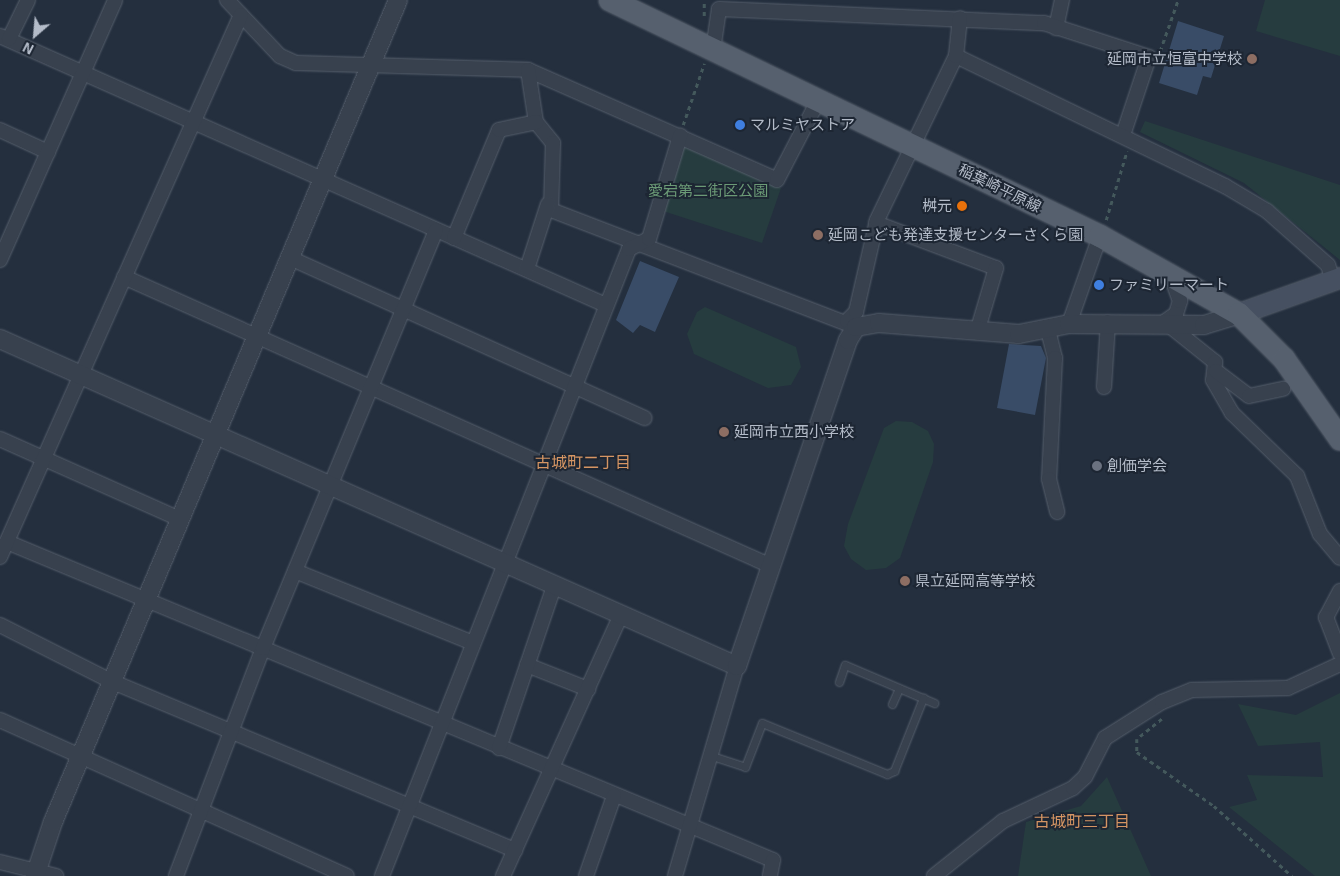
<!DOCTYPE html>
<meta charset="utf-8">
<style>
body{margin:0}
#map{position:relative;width:1340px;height:876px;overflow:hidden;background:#242f3e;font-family:"Exo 2","Noto Sans JP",sans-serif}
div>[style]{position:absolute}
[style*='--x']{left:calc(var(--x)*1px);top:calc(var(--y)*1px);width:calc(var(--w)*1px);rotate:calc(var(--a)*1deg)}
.green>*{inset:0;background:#263c3f}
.water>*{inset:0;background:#394c67}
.path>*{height:2.5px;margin-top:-1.25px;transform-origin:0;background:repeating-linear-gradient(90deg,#44595c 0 4px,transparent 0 8px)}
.roads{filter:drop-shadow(0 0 1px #565f6c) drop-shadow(0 0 1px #565f6c)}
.service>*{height:7px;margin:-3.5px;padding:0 3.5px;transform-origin:3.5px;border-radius:3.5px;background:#38414e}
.minor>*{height:14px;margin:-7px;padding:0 7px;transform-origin:7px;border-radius:7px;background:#38414e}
.tertiary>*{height:18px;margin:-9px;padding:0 9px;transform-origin:9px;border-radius:9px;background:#38414e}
.secondary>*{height:20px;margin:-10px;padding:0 10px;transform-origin:10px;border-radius:10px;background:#465061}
.primary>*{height:22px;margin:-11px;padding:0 11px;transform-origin:11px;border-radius:11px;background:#56606e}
.dots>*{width:14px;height:14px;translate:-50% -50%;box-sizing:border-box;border:2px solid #1d2633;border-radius:50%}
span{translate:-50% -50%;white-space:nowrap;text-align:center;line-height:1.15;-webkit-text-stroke:4px #1d2633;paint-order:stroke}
.poi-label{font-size:15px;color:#b4bcc9}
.right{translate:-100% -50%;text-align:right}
.left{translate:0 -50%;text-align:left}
.street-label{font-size:15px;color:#b4bcc9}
.park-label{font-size:15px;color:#6b9a76}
.neighbourhood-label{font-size:16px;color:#d59563}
.north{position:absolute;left:10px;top:10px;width:50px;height:50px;-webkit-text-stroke:4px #1d2633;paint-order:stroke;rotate:207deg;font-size:14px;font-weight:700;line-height:20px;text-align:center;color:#b4bcc9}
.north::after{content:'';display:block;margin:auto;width:18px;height:22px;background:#b4bcc9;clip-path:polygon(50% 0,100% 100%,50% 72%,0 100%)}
</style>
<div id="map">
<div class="green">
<div style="clip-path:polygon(1265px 0,1340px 0,1340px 56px,1256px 31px)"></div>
<div style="clip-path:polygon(1145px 121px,1340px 185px,1340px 260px,1244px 183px,1140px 132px)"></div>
<div style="clip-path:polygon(684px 145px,781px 188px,762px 243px,663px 211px)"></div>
<div style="clip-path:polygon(705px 307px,796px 347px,801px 367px,791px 385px,768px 388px,694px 354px,687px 334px,697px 312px)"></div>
<div style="clip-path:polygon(896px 421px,912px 422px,928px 431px,934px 444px,933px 462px,900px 558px,886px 568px,866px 570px,851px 559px,844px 546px,848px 524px,884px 428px)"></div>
<div style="clip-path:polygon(1340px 693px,1340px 876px,1315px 876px,1229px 807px,1257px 800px,1247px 775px,1323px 777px,1320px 742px,1258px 746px,1238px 704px,1296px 715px)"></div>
<div style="clip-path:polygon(1107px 777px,1151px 876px,1018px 876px,1026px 822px,1081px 806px)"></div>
</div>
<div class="water">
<div style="clip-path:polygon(1178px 21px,1224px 36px,1211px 78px,1203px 76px,1197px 95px,1159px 83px)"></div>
<div style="clip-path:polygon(640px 261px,679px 277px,655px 332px,640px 325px,633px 333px,616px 320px)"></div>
<div style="clip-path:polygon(1009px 344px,1041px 346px,1046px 358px,1035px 415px,997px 408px)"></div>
</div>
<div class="path">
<div style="--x:704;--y:16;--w:16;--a:-90"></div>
<div style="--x:1160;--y:51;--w:54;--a:-70.6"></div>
<div style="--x:683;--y:125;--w:65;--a:-71"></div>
<div style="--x:1106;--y:220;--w:72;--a:-73.1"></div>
<div style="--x:1162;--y:719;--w:32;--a:141"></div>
<div style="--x:1137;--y:739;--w:13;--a:90"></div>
<div style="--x:1137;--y:752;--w:94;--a:35"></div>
<div style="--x:1214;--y:806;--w:105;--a:41.9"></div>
</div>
<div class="roads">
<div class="service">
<div style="--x:839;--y:682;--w:18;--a:-71"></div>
<div style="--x:845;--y:665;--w:97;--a:23.1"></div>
<div style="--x:892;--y:704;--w:17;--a:-66"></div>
<div style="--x:709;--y:755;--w:38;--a:18"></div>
<div style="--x:745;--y:767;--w:47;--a:-68.9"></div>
<div style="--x:762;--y:723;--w:135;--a:22.2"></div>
<div style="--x:887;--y:774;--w:8;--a:-23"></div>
<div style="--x:894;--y:771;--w:79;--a:-68.3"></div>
</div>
<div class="minor">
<div style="--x:227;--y:0;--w:77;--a:46.6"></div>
<div style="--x:280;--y:56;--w:17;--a:24"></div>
<div style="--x:296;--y:63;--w:232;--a:1.7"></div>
<div style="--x:528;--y:70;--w:272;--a:23.8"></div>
<div style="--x:777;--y:180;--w:89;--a:-62.6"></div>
<div style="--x:1056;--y:28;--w:29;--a:-78"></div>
<div style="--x:0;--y:36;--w:663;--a:23.94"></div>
<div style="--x:9;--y:39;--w:43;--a:-64"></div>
<div style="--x:713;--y:50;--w:41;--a:-81.7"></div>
<div style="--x:719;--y:9;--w:325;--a:2.5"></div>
<div style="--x:1044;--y:23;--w:110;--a:17.9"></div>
<div style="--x:1149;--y:57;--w:82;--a:108.4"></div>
<div style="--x:956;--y:56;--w:299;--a:25.8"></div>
<div style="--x:1225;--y:186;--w:49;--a:30.8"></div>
<div style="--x:1267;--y:211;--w:81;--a:41.5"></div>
<div style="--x:1328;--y:265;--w:16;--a:72"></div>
<div style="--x:528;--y:70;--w:53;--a:81.3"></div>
<div style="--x:536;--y:122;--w:27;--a:51"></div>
<div style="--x:553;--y:143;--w:67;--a:91.7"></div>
<div style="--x:551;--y:210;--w:327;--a:21"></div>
<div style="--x:0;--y:130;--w:53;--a:24.6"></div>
<div style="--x:876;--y:223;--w:128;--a:20.6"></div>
<div style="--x:996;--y:268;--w:67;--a:106.5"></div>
<div style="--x:454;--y:238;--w:117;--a:-67.4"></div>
<div style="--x:499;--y:130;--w:38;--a:-12"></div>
<div style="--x:290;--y:258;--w:389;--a:24.3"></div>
<div style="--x:0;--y:260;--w:284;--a:-66.1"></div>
<div style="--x:527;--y:269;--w:68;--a:-72.1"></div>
<div style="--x:124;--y:277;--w:709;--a:24.07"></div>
<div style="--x:847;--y:321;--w:13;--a:-45"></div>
<div style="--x:856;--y:312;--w:94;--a:-77.1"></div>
<div style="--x:877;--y:220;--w:182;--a:-64.3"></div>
<div style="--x:956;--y:56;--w:38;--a:-84"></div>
<div style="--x:1069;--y:324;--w:93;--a:-70.6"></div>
<div style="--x:1160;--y:325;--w:19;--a:-35"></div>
<div style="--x:1176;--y:314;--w:14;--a:-73"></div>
<div style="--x:1180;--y:301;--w:23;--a:-110"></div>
<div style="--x:1170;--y:326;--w:58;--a:38.7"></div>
<div style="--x:1215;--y:362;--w:18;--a:96"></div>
<div style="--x:1213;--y:380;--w:38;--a:60"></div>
<div style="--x:1232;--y:413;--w:91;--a:44.1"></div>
<div style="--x:1297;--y:476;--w:62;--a:68.4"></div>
<div style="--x:1320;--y:534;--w:31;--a:50"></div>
<div style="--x:1048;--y:330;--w:29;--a:76"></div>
<div style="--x:1055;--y:358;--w:121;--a:92.8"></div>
<div style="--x:1049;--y:479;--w:34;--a:76"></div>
<div style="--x:1216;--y:371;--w:41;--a:37.1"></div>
<div style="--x:1249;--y:396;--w:35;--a:-12"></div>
<div style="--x:1104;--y:387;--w:65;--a:-86.5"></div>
<div style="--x:0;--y:439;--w:197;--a:24"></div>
<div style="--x:7;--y:542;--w:829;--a:22.55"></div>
<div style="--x:773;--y:860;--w:16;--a:101"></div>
<div style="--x:0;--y:557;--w:593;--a:-66.03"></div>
<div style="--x:295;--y:571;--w:192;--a:22"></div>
<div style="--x:1340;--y:591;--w:30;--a:118"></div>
<div style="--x:1326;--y:617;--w:39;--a:69"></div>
<div style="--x:0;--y:625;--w:127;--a:26.8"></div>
<div style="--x:113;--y:682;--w:436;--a:22.7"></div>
<div style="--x:527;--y:665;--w:66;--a:21.5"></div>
<div style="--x:0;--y:720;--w:380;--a:24.2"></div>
<div style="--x:499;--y:748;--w:171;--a:-71.2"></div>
<div style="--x:0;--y:862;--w:58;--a:14"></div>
<div style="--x:176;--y:876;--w:244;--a:-69.1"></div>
<div style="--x:263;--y:648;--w:452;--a:-67.5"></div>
<div style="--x:382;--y:876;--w:674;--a:-68.5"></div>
<div style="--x:629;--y:249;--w:22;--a:-27"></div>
<div style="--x:649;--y:239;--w:108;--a:-73.2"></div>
<div style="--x:503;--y:876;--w:286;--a:-65.7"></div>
<div style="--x:586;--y:876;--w:85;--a:-70.7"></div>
<div style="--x:675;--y:876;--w:219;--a:-73.6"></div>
<div style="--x:934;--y:876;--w:88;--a:-38.6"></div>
<div style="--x:1003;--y:821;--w:77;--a:-25.2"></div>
<div style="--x:1073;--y:788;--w:16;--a:-43"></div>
<div style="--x:1085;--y:777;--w:44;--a:-62.9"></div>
<div style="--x:1105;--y:738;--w:67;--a:-32.3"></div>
<div style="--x:1162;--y:702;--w:32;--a:-22"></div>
<div style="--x:1192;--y:690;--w:96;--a:-1.2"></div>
<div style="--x:1288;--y:688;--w:57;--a:-24.8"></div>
</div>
<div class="tertiary">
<div style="--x:0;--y:339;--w:806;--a:23.93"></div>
<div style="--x:737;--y:666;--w:344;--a:-71.2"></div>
<div style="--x:848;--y:340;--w:15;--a:-58"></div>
<div style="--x:856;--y:327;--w:23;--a:-10"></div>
<div style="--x:879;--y:323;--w:140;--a:4.5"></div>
<div style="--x:1019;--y:334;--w:51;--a:-11.3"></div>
<div style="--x:1069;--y:324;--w:135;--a:0.4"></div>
<div style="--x:1204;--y:325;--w:37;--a:-17"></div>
<div style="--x:35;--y:876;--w:57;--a:-71.6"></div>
<div style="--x:53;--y:822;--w:891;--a:-67.23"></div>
</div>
<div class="secondary">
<div style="--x:1239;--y:314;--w:107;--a:-19.6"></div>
</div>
<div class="primary">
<div style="--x:610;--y:0;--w:544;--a:25.72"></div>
<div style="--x:1100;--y:236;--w:159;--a:29.3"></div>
<div style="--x:1239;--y:314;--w:64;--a:45"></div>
<div style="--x:1284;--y:359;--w:98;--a:55"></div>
</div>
</div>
<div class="dots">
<div style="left:1252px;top:59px;background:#8d6e63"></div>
<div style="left:740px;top:125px;background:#3f7fe0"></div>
<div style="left:962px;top:206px;background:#e8710a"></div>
<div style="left:818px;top:235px;background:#8d6e63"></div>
<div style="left:1099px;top:285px;background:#3f7fe0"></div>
<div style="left:724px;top:432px;background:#8d6e63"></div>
<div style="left:1097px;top:466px;background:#6b7280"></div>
<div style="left:905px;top:581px;background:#8d6e63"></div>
</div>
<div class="poi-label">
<span class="right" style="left:1242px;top:59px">延岡市立恒富中学校</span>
<span class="left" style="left:750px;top:125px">マルミヤストア</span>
<span class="right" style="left:952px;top:206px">桝元</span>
<span class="left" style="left:828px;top:235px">延岡こども発達支援センターさくら園</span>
<span class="left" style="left:1109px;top:285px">ファミリーマート</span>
<span class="left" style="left:734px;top:432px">延岡市立西小学校</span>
<span class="left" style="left:1107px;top:466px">創価学会</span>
<span class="left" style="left:915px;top:581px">県立延岡高等学校</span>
</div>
<div class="street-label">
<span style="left:1000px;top:188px;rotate:26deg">稲葉崎平原線</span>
</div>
<div class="park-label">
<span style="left:708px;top:191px">愛宕第二街区公園</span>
</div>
<div class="neighbourhood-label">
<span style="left:583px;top:462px">古城町二丁目</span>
<span style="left:1082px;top:821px">古城町三丁目</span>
</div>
<div class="north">N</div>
</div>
